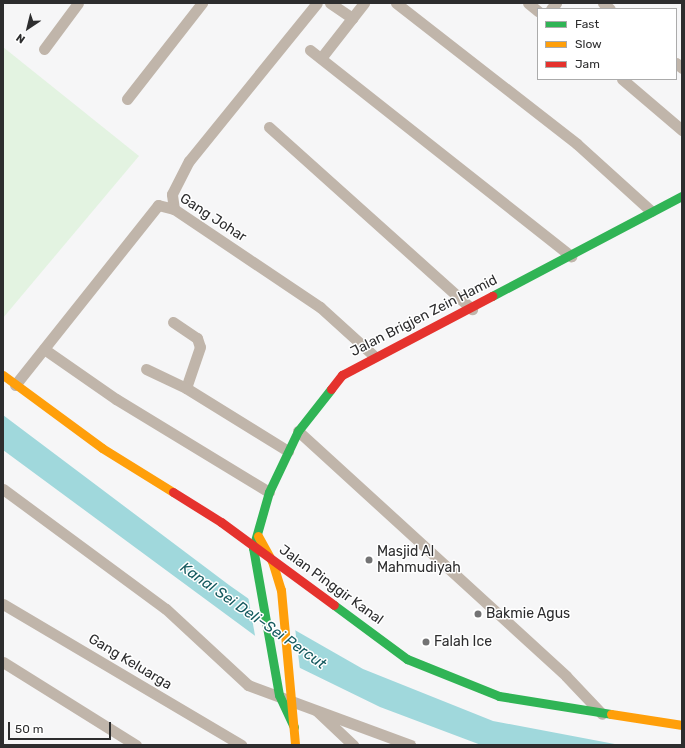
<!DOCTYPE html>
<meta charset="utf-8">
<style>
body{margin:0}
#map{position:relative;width:685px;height:748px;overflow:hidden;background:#f6f6f7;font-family:Rubik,sans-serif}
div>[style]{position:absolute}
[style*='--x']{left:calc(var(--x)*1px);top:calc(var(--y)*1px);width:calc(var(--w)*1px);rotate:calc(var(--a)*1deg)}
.green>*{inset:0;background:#e3f3e1}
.water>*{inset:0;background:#a0d8dc}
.pier>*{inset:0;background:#f6f6f7}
.street>*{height:11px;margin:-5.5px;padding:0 5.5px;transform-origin:5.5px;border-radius:5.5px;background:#c0b5aa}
.fast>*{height:9px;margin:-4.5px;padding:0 4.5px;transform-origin:4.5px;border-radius:4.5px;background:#30b455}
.slow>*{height:9px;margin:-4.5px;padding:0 4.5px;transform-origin:4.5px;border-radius:4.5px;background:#ff9f0a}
.jam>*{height:9px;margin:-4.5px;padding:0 4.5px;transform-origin:4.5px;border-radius:4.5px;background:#e5322d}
.dots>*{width:11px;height:11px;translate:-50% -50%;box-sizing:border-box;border:2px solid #fff;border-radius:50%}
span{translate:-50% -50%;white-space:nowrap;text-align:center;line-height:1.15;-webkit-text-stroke:3px #fff;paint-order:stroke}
.street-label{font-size:14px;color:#2d2d2e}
.poi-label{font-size:14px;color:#2d2d2e}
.left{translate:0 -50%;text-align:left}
.water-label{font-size:15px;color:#155a5f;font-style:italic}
.frame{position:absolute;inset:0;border:4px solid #2d2d2e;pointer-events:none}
.legend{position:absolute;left:537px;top:8px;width:140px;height:72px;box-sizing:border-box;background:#fff;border:1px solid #ababab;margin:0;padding:5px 7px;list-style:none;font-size:12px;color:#2d2d2e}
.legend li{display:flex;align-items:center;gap:8px;height:20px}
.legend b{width:20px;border:1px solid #ababab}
.north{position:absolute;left:8px;top:8px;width:40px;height:40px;-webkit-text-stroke:3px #fff;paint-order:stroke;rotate:215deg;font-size:11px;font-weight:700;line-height:16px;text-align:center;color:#2d2d2e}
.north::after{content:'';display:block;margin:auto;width:14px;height:18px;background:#2d2d2e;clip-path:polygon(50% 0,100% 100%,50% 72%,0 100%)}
.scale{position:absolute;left:8px;top:722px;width:103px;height:18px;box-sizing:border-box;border:2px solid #2d2d2e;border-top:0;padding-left:5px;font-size:12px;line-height:14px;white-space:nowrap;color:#2d2d2e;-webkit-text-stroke:3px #fff;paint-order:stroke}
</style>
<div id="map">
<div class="green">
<div style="clip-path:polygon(3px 47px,139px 156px,3px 318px)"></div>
</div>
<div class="water">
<div style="clip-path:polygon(3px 415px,229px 585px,286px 625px,363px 669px,493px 721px,620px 745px,481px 745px,380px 707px,296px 666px,3px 450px)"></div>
</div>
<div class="pier">
<div style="clip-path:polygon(248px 596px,295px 628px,300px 670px,256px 641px)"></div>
</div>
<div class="street">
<div style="--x:330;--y:3;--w:27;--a:34"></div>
<div style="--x:396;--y:3;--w:229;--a:37.9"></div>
<div style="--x:577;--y:144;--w:100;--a:42.2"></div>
<div style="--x:528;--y:3;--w:13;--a:39"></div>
<div style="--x:603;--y:3;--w:9;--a:41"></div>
<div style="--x:551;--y:9;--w:8;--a:-50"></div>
<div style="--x:44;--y:49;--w:57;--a:-53.5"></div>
<div style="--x:310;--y:50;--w:333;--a:38.3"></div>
<div style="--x:321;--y:58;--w:70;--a:-52"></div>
<div style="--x:676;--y:63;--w:8;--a:40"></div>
<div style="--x:622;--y:79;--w:79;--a:40.4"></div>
<div style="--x:127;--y:99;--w:122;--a:-52"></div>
<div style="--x:269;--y:127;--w:273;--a:41.9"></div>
<div style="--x:174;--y:209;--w:15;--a:-98"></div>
<div style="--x:172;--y:194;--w:37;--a:-63"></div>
<div style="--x:189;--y:161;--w:203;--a:-51"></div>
<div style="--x:173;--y:322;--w:29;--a:34"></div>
<div style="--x:197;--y:338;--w:9;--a:72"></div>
<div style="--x:200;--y:347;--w:43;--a:108.9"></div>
<div style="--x:44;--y:349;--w:88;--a:34.8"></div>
<div style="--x:116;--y:399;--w:179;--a:31.3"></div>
<div style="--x:146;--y:369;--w:44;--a:25.4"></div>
<div style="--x:186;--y:388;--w:120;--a:31.7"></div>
<div style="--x:15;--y:385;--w:230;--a:-51.5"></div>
<div style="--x:158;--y:205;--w:16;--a:14"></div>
<div style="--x:174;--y:209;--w:176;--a:33.9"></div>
<div style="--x:320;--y:307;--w:73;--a:42.2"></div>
<div style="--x:298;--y:431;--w:363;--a:42.4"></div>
<div style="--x:566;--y:676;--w:52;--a:46.5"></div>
<div style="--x:3;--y:489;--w:202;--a:36.4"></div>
<div style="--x:166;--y:609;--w:112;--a:42.8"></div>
<div style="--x:248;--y:685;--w:173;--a:20.3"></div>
<div style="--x:3;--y:604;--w:277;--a:30.6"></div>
<div style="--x:3;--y:662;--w:157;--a:32"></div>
<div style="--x:317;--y:711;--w:50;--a:43.4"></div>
</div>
<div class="fast">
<div style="--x:492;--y:296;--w:215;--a:-27.8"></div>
<div style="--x:334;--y:605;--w:91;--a:36.5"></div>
<div style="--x:407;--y:659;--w:99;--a:21.9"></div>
<div style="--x:499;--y:696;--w:113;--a:9.1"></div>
<div style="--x:294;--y:727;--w:35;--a:-115"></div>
<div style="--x:279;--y:695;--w:149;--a:-100"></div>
<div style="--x:253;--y:548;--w:58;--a:-74.1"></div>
<div style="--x:269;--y:492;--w:68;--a:-64.6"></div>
<div style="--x:298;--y:431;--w:53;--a:-51.8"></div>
</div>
<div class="slow">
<div style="--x:3;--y:375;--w:123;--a:36.4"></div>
<div style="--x:102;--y:448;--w:84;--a:31.8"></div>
<div style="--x:258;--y:536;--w:29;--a:61"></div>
<div style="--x:272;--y:561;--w:30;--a:73"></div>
<div style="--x:281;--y:590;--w:156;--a:84.8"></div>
<div style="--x:611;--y:714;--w:72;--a:8.8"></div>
</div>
<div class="jam">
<div style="--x:331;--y:389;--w:18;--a:-52"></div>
<div style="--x:342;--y:375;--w:170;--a:-27.8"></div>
<div style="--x:173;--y:492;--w:57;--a:32"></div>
<div style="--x:221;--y:522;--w:140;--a:36.3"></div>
</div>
<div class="dots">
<div style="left:369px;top:560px;background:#737374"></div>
<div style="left:478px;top:614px;background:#737374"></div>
<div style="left:426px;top:642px;background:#737374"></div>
</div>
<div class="street-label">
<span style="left:213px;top:218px;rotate:33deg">Gang Johar</span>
<span style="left:424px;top:316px;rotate:-27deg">Jalan Brigjen Zein Hamid</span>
<span style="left:331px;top:585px;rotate:36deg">Jalan Pinggir Kanal</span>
<span style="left:130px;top:662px;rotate:31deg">Gang Keluarga</span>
</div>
<div class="poi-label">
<span class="left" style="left:377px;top:560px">Masjid Al<br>Mahmudiyah</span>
<span class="left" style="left:486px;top:614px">Bakmie Agus</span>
<span class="left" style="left:434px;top:642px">Falah Ice</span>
</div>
<div class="water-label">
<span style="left:253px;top:616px;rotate:35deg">Kanal Sei Deli–Sei Percut</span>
</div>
<div class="frame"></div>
<ul class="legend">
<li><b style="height:5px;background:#30b455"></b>Fast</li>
<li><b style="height:5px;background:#ff9f0a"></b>Slow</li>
<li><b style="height:5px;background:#e5322d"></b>Jam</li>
</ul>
<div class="north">N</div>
<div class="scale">50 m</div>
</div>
